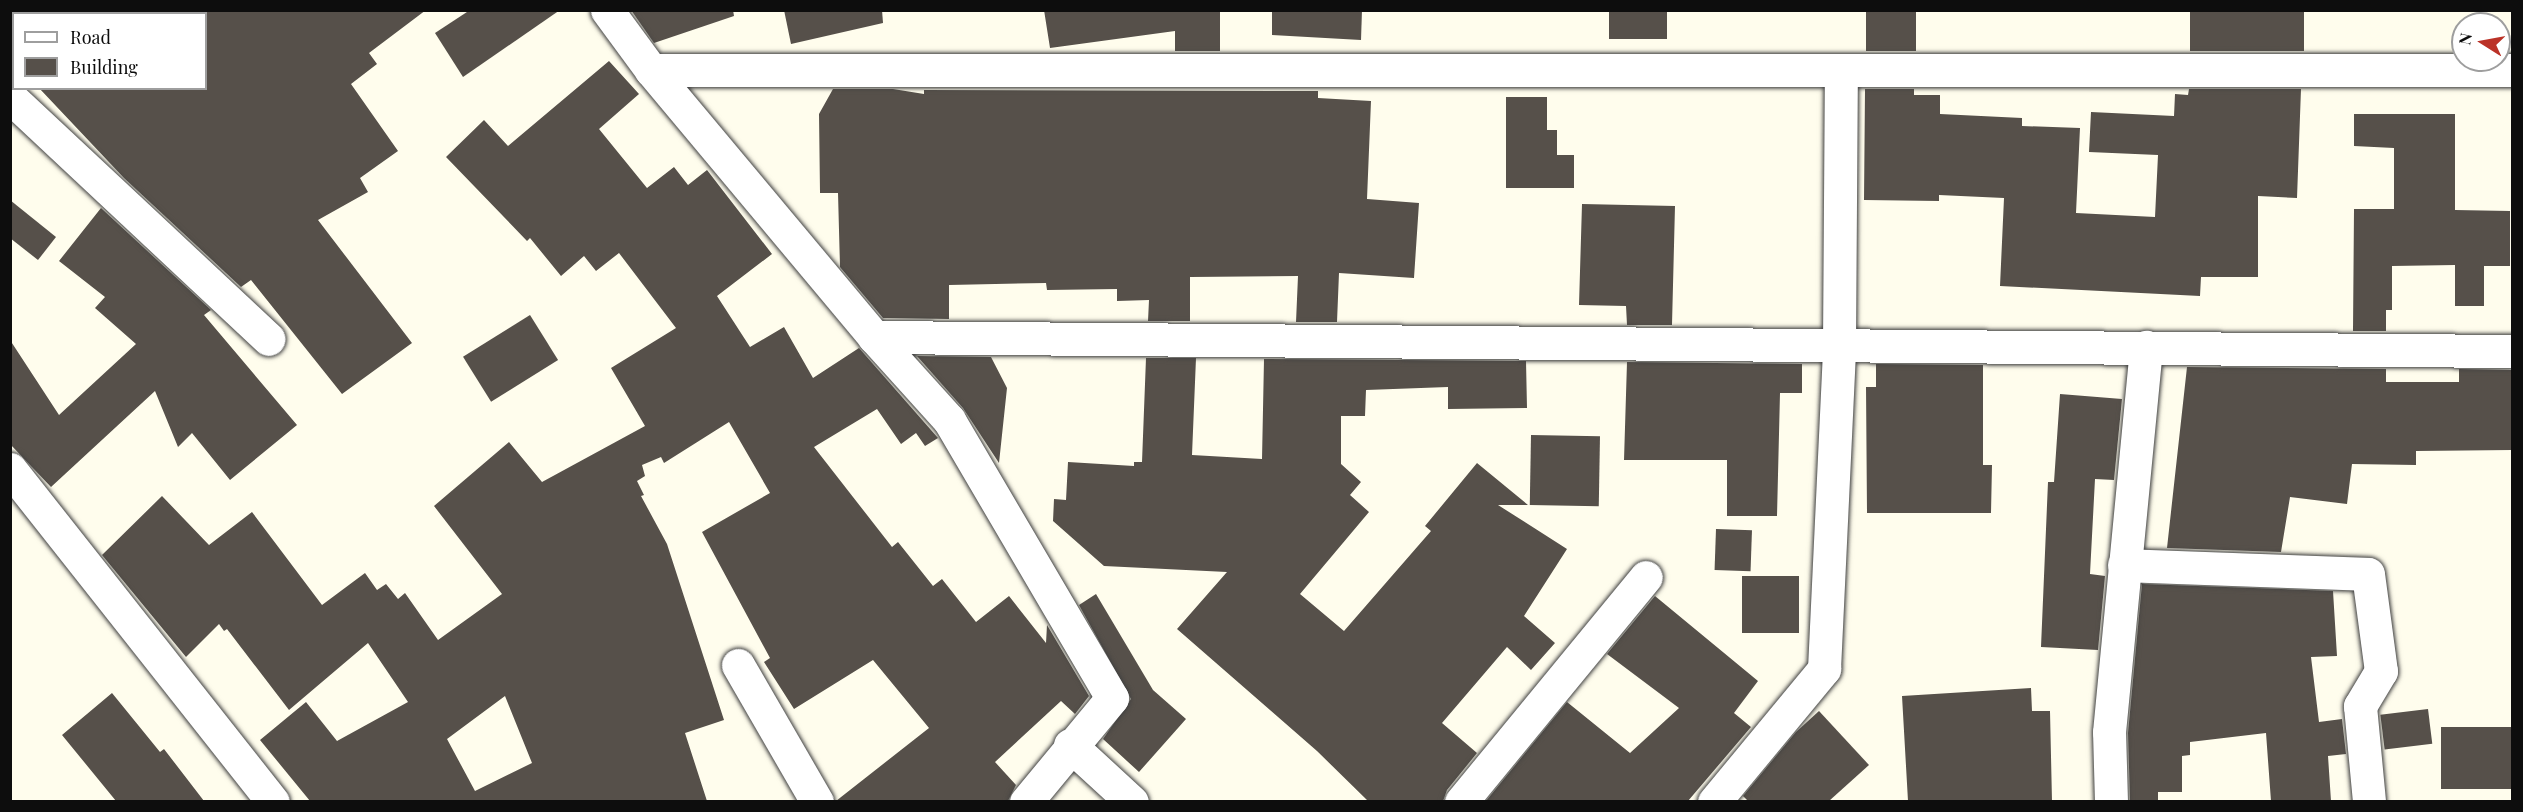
<!DOCTYPE html>
<style>
body{margin:0}
#map{position:relative;width:2523px;height:812px;overflow:hidden;background:#fffded;font-family:"Playfair Display",serif}
div>[style]{position:absolute}
[style*='--x']{left:calc(var(--x)*1px);top:calc(var(--y)*1px);width:calc(var(--w)*1px);rotate:calc(var(--a)*1deg)}
.building>*{inset:0;background:#56504a;transform-origin:0 0}
.roads{filter:drop-shadow(0 0 2px #404040) drop-shadow(0 0 2px #404040)}
.street>*{height:33px;margin:-16.5px;padding:0 16.5px;transform-origin:16.5px;border-radius:16.5px;background:#fff}
span{translate:-50% -50%;white-space:nowrap;text-align:center;line-height:1.15;-webkit-text-stroke:6px #fff;paint-order:stroke}
.frame{position:absolute;inset:0;border:12px solid #0d0d0d;pointer-events:none}
.legend{position:absolute;left:12px;top:12px;width:195px;height:78px;box-sizing:border-box;background:#fff;border:2px solid #9e9e9e;margin:0;padding:8px 10px;list-style:none;font-size:18px;color:#0d0d0d}
.legend li{display:flex;align-items:center;gap:12px;height:30px}
.legend b{width:30px;border:2px solid #9e9e9e}
.north{position:absolute;left:2451px;top:12px;width:60px;height:60px;box-sizing:border-box;background:#fff;border:2px solid #9e9e9e;border-radius:50%;rotate:281deg;font-size:16px;font-weight:700;line-height:24px;text-align:center;color:#0d0d0d}
.north::after{content:'';display:block;margin:auto;width:21px;height:27px;background:#bb3227;clip-path:polygon(50% 0,100% 100%,50% 72%,0 100%)}
</style>
<div id="map">
<div class="building">
<div style="clip-path:polygon(206px 10px,426px 10px,369px 53px,377px 64px,351px 84px,398px 151px,360px 178px,368px 192px,318px 220px,412px 343px,342px 394px,251px 280px,241px 287px,124px 178px,39px 88px,206px 88px)"></div>
<div style="clip-path:polygon(470px 10px,560px 10px,463px 77px,435px 33px)"></div>
<div style="clip-path:polygon(631px 10px,733px 10px,734px 16px,654px 43px)"></div>
<div style="clip-path:polygon(784px 10px,882px 10px,883px 23px,791px 44px)"></div>
<div style="clip-path:polygon(1044px 10px,1220px 10px,1220px 51px,1175px 51px,1175px 31px,1050px 48px)"></div>
<div style="clip-path:polygon(1272px 10px,1362px 10px,1361px 40px,1272px 35px)"></div>
<div style="left:1609px;top:10px;width:58px;height:29px"></div>
<div style="left:1866px;top:10px;width:50px;height:41px"></div>
<div style="left:2190px;top:10px;width:114px;height:41px"></div>
<div style="clip-path:polygon(evenodd,609px 61px,639px 94px,599px 129px,647px 188px,674px 167px,688px 185px,707px 170px,772px 254px,717px 296px,750px 347px,784px 327px,813px 378px,859px 348px,938px 438px,925px 446px,916px 433px,901px 444px,877px 409px,814px 447px,892px 547px,898px 542px,933px 586px,942px 579px,976px 622px,1009px 596px,1046px 643px,1047px 625px,1089px 696px,1075px 714px,1061px 701px,995px 762px,1016px 785px,1008px 801px,836px 801px,929px 728px,873px 660px,794px 709px,764px 662px,770px 658px,702px 532px,770px 493px,729px 422px,664px 463px,661px 457px,642px 465px,645px 476px,637px 481px,644px 495px,641px 496px,667px 544px,724px 720px,685px 733px,707px 801px,310px 801px,260px 740px,306px 702px,337px 741px,408px 702px,368px 643px,289px 710px,227px 629px,224px 631px,219px 624px,186px 657px,102px 555px,162px 496px,209px 545px,252px 512px,322px 605px,365px 573px,377px 590px,386px 584px,398px 599px,405px 593px,438px 640px,502px 594px,434px 506px,509px 442px,542px 482px,645px 426px,611px 368px,676px 328px,619px 253px,596px 271px,584px 256px,561px 276px,530px 238px,527px 241px,446px 157px,484px 120px,508px 146px,609px 61px,505px 696px,532px 763px,475px 791px,447px 739px,505px 696px)"></div>
<div style="clip-path:polygon(833px 89px,893px 89px,924px 94px,924px 90px,1318px 91px,1318px 98px,1371px 101px,1367px 199px,1419px 203px,1414px 278px,1339px 273px,1337px 322px,1296px 322px,1298px 276px,1190px 277px,1190px 321px,1148px 321px,1149px 300px,1117px 301px,1117px 289px,1047px 290px,1046px 283px,949px 285px,949px 319px,883px 318px,840px 267px,838px 193px,820px 193px,819px 114px)"></div>
<div style="clip-path:polygon(1865px 89px,1914px 89px,1914px 95px,1940px 95px,1940px 114px,2022px 118px,2022px 126px,2080px 128px,2076px 213px,2155px 217px,2158px 155px,2089px 152px,2091px 112px,2174px 116px,2175px 94px,2188px 95px,2189px 89px,2301px 89px,2297px 198px,2258px 196px,2258px 277px,2201px 277px,2200px 296px,2000px 286px,2004px 198px,1939px 195px,1939px 201px,1864px 200px)"></div>
<div style="clip-path:polygon(1506px 97px,1547px 97px,1547px 130px,1557px 130px,1557px 155px,1574px 155px,1574px 188px,1506px 188px)"></div>
<div style="clip-path:polygon(2354px 114px,2455px 114px,2455px 210px,2510px 211px,2510px 266px,2484px 266px,2484px 306px,2455px 306px,2455px 265px,2392px 266px,2392px 310px,2386px 310px,2386px 331px,2353px 331px,2354px 209px,2394px 209px,2394px 148px,2354px 146px)"></div>
<div style="clip-path:polygon(10px 200px,56px 237px,38px 260px,10px 238px)"></div>
<div style="clip-path:polygon(1582px 204px,1675px 206px,1672px 325px,1627px 325px,1626px 306px,1579px 305px)"></div>
<div style="clip-path:polygon(101px 208px,211px 310px,204px 315px,297px 425px,230px 480px,192px 433px,178px 447px,155px 391px,51px 487px,10px 444px,10px 340px,59px 415px,136px 344px,95px 308px,105px 297px,59px 261px)"></div>
<div style="left:530px;top:315px;width:53px;height:79px;rotate:58deg"></div>
<div style="clip-path:polygon(917px 356px,991px 357px,1007px 388px,999px 463px,963px 408px)"></div>
<div style="clip-path:polygon(1146px 358px,1196px 358px,1192px 455px,1262px 459px,1264px 359px,1526px 361px,1527px 408px,1448px 409px,1448px 387px,1366px 390px,1365px 416px,1341px 416px,1341px 464px,1361px 482px,1350px 495px,1369px 512px,1300px 594px,1344px 631px,1431px 531px,1425px 526px,1477px 463px,1528px 505px,1498px 505px,1567px 549px,1524px 616px,1555px 643px,1531px 670px,1507px 647px,1442px 723px,1477px 753px,1447px 790px,1443px 801px,1368px 801px,1317px 751px,1177px 629px,1227px 572px,1104px 566px,1053px 521px,1054px 499px,1066px 500px,1068px 462px,1134px 466px,1134px 462px,1142px 462px)"></div>
<div style="clip-path:polygon(1627px 362px,1802px 364px,1802px 393px,1780px 393px,1777px 516px,1727px 516px,1727px 460px,1624px 460px)"></div>
<div style="clip-path:polygon(1876px 364px,1983px 365px,1983px 465px,1992px 465px,1991px 513px,1867px 513px,1866px 387px,1876px 387px)"></div>
<div style="clip-path:polygon(2187px 367px,2386px 369px,2386px 382px,2459px 382px,2459px 369px,2511px 370px,2512px 450px,2416px 451px,2416px 465px,2352px 464px,2347px 504px,2290px 497px,2281px 552px,2167px 548px)"></div>
<div style="clip-path:polygon(2060px 394px,2122px 399px,2114px 480px,2095px 479px,2090px 574px,2105px 576px,2098px 650px,2041px 647px,2048px 482px,2054px 482px)"></div>
<div style="left:1531px;top:435px;width:69px;height:70px;rotate:1deg"></div>
<div style="left:1716px;top:529px;width:36px;height:41px;rotate:2deg"></div>
<div style="left:1742px;top:576px;width:57px;height:57px"></div>
<div style="clip-path:polygon(2142px 584px,2333px 591px,2337px 656px,2311px 657px,2319px 722px,2342px 719px,2346px 754px,2328px 756px,2331px 801px,2271px 801px,2266px 733px,2190px 742px,2190px 755px,2182px 756px,2182px 792px,2158px 792px,2158px 801px,2130px 801px,2128px 733px)"></div>
<div style="clip-path:polygon(1096px 594px,1153px 690px,1186px 719px,1139px 772px,1103px 739px,1131px 699px,1079px 605px)"></div>
<div style="clip-path:polygon(1655px 596px,1758px 681px,1734px 713px,1751px 727px,1688px 801px,1486px 801px,1567px 702px,1630px 753px,1679px 708px,1607px 654px)"></div>
<div style="clip-path:polygon(2031px 688px,2032px 711px,2050px 711px,2052px 801px,1908px 801px,1902px 696px)"></div>
<div style="clip-path:polygon(112px 693px,160px 752px,164px 749px,204px 801px,116px 801px,62px 735px)"></div>
<div style="left:2428px;top:709px;width:35px;height:48px;rotate:83deg"></div>
<div style="clip-path:polygon(1819px 711px,1869px 765px,1829px 801px,1748px 801px,1743px 796px,1796px 732px)"></div>
<div style="left:2512px;top:727px;width:62px;height:71px;rotate:90deg"></div>
</div>
<div class="roads">
<div class="street">
<div style="--x:607;--y:10;--w:74;--a:53.7"></div>
<div style="--x:651;--y:70;--w:348;--a:50.1"></div>
<div style="--x:874;--y:337;--w:112;--a:47.9"></div>
<div style="--x:949;--y:420;--w:322;--a:59.6"></div>
<div style="--x:1112;--y:698;--w:135;--a:129.6"></div>
<div style="--x:651;--y:70;--w:1861;--a:0"></div>
<div style="--x:10;--y:97;--w:354;--a:43.1"></div>
<div style="--x:874;--y:337;--w:1638;--a:0.49"></div>
<div style="--x:10;--y:469;--w:424;--a:51.7"></div>
<div style="--x:2124;--y:565;--w:244;--a:2.1"></div>
<div style="--x:2368;--y:574;--w:98;--a:82.4"></div>
<div style="--x:2381;--y:671;--w:41;--a:121"></div>
<div style="--x:2360;--y:706;--w:96;--a:84.6"></div>
<div style="--x:738;--y:665;--w:158;--a:60"></div>
<div style="--x:1070;--y:745;--w:84;--a:42.6"></div>
<div style="--x:1461;--y:802;--w:291;--a:-50.6"></div>
<div style="--x:1714;--y:802;--w:173;--a:-50.4"></div>
<div style="--x:1824;--y:669;--w:324;--a:-87.3"></div>
<div style="--x:1839;--y:345;--w:274;--a:-89.6"></div>
<div style="--x:2111;--y:802;--w:70;--a:-91.6"></div>
<div style="--x:2109;--y:732;--w:387;--a:-84.5"></div>
</div>
</div>
<div class="frame"></div>
<ul class="legend">
<li><b style="height:8px;background:#fff"></b>Road</li>
<li><b style="height:16px;background:#56504a"></b>Building</li>
</ul>
<div class="north">N</div>
</div>
